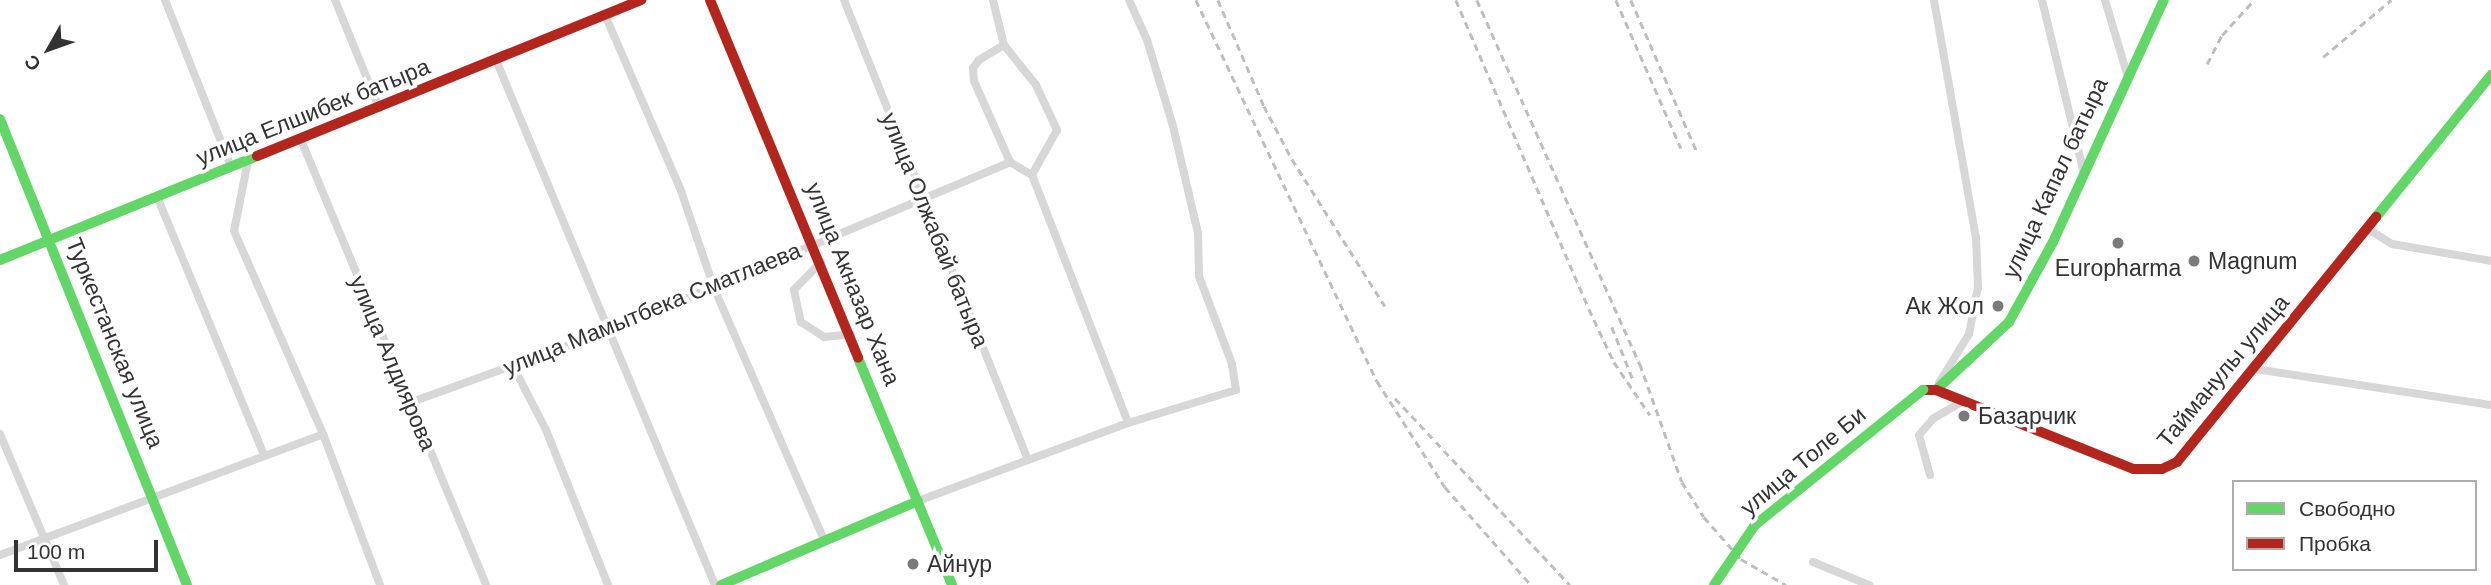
<!DOCTYPE html>
<meta charset="utf-8">
<style>
body{margin:0}
#map{position:relative;width:2491px;height:585px;overflow:hidden;background:#fff;font-family:Arial,sans-serif}
div>[style]{position:absolute}
[style*='--x']{left:calc(var(--x)*1px);top:calc(var(--y)*1px);width:calc(var(--w)*1px);rotate:calc(var(--a)*1deg)}
.street>*{height:8px;margin:-4px;padding:0 4px;transform-origin:4px;border-radius:4px;background:#d7d7d7}
.fast>*{height:10px;margin:-5px;padding:0 5px;transform-origin:5px;border-radius:5px;background:#63d668}
.jam>*{height:10px;margin:-5px;padding:0 5px;transform-origin:5px;border-radius:5px;background:#b3261e}
.rail>*{height:2.5px;margin-top:-1.25px;transform-origin:0;background:repeating-linear-gradient(90deg,#bebebe 0 7px,transparent 0 12px)}
.fast-bridge>*{height:10px;margin:-5px;padding:0 5px;transform-origin:5px;border-radius:5px;background:#63d668}
.dots>*{width:19px;height:19px;translate:-50% -50%;box-sizing:border-box;border:4px solid #fff;border-radius:50%}
span{translate:-50% -50%;white-space:nowrap;text-align:center;line-height:1.15;-webkit-text-stroke:7px #fff;paint-order:stroke}
.street-label{font-size:23px;color:#333}
.poi-label{font-size:23px;color:#333}
.left{translate:0 -50%;text-align:left}
.right{translate:-100% -50%;text-align:right}
.legend{position:absolute;left:2232px;top:480px;width:245px;height:91px;box-sizing:border-box;background:#fff;border:2px solid #adadad;margin:0;padding:9px 12px;list-style:none;font-size:21px;color:#333}
.legend li{display:flex;align-items:center;gap:14px;height:35px}
.legend b{width:35px;border:2px solid #adadad}
.north{position:absolute;left:14px;top:14px;width:70px;height:70px;-webkit-text-stroke:5px #fff;paint-order:stroke;rotate:230deg;font-size:19px;font-weight:700;line-height:28px;text-align:center;color:#333}
.north::after{content:'';display:block;margin:auto;width:24px;height:32px;background:#333;clip-path:polygon(50% 0,100% 100%,50% 72%,0 100%)}
.scale{position:absolute;left:14px;top:540px;width:144px;height:32px;box-sizing:border-box;border:4px solid #333;border-top:0;padding-left:9px;font-size:21px;line-height:24px;white-space:nowrap;color:#333;-webkit-text-stroke:5px #fff;paint-order:stroke}
</style>
<div id="map">
<div class="street">
<div style="--x:165;--y:0;--w:180;--a:68.4"></div>
<div style="--x:335;--y:0;--w:117;--a:67.8"></div>
<div style="--x:844;--y:0;--w:495;--a:68.2"></div>
<div style="--x:993;--y:0;--w:46;--a:76.3"></div>
<div style="--x:1004;--y:45;--w:29;--a:149"></div>
<div style="--x:979;--y:60;--w:10;--a:127"></div>
<div style="--x:973;--y:68;--w:13;--a:86"></div>
<div style="--x:974;--y:81;--w:89;--a:66"></div>
<div style="--x:1010;--y:162;--w:26;--a:31"></div>
<div style="--x:1032;--y:175;--w:266;--a:68.8"></div>
<div style="--x:1934;--y:0;--w:241;--a:80"></div>
<div style="--x:1976;--y:237;--w:50;--a:87.7"></div>
<div style="--x:1978;--y:287;--w:48;--a:100.8"></div>
<div style="--x:1969;--y:334;--w:57;--a:121.5"></div>
<div style="--x:2042;--y:0;--w:178;--a:76.4"></div>
<div style="--x:2105;--y:0;--w:77;--a:73.4"></div>
<div style="--x:605;--y:15;--w:192;--a:66.6"></div>
<div style="--x:681;--y:191;--w:102;--a:71.2"></div>
<div style="--x:714;--y:288;--w:275;--a:66.4"></div>
<div style="--x:1004;--y:45;--w:51;--a:51.3"></div>
<div style="--x:1036;--y:85;--w:50;--a:65"></div>
<div style="--x:1057;--y:130;--w:51;--a:119.1"></div>
<div style="--x:496;--y:60;--w:569;--a:67.36"></div>
<div style="--x:301;--y:140;--w:482;--a:67.4"></div>
<div style="--x:248;--y:161;--w:71;--a:101.3"></div>
<div style="--x:234;--y:231;--w:222;--a:66.3"></div>
<div style="--x:323;--y:434;--w:161;--a:69.3"></div>
<div style="--x:158;--y:199;--w:277;--a:67.5"></div>
<div style="--x:2368;--y:229;--w:28;--a:32"></div>
<div style="--x:2392;--y:244;--w:100;--a:9.7"></div>
<div style="--x:821;--y:262;--w:39;--a:134"></div>
<div style="--x:794;--y:290;--w:33;--a:78"></div>
<div style="--x:801;--y:322;--w:27;--a:33"></div>
<div style="--x:824;--y:337;--w:27;--a:-6"></div>
<div style="--x:513;--y:366;--w:72;--a:62.7"></div>
<div style="--x:546;--y:430;--w:167;--a:68.2"></div>
<div style="--x:2255;--y:369;--w:239;--a:8.7"></div>
<div style="--x:409;--y:403;--w:215;--a:-19.9"></div>
<div style="--x:611;--y:330;--w:433;--a:-22.8"></div>
<div style="--x:0;--y:434;--w:164;--a:67"></div>
<div style="--x:1930;--y:475;--w:41;--a:-105.4"></div>
<div style="--x:1919;--y:435;--w:23;--a:-49"></div>
<div style="--x:1934;--y:418;--w:34;--a:-30"></div>
<div style="--x:918;--y:501;--w:224;--a:-20.4"></div>
<div style="--x:1128;--y:423;--w:113;--a:-17"></div>
<div style="--x:1236;--y:390;--w:26;--a:-99"></div>
<div style="--x:1232;--y:364;--w:94;--a:-110.6"></div>
<div style="--x:1199;--y:276;--w:43;--a:-91.3"></div>
<div style="--x:1198;--y:233;--w:110;--a:-103.2"></div>
<div style="--x:1173;--y:126;--w:90;--a:-106.8"></div>
<div style="--x:1147;--y:40;--w:44;--a:-114.2"></div>
<div style="--x:0;--y:555;--w:345;--a:-20.5"></div>
<div style="--x:1813;--y:562;--w:61;--a:22.3"></div>
</div>
<div class="fast">
<div style="--x:0;--y:119;--w:502;--a:68.14"></div>
<div style="--x:2376;--y:217;--w:183;--a:-51"></div>
<div style="--x:0;--y:260;--w:277;--a:-22"></div>
<div style="--x:858;--y:358;--w:246;--a:67.5"></div>
<div style="--x:1936;--y:390;--w:100;--a:-43"></div>
<div style="--x:2009;--y:322;--w:91;--a:-61.2"></div>
<div style="--x:2053;--y:242;--w:266;--a:-65.4"></div>
<div style="--x:721;--y:585;--w:214;--a:-23.1"></div>
</div>
<div class="jam">
<div style="--x:710;--y:0;--w:387;--a:67.5"></div>
<div style="--x:257;--y:156;--w:415;--a:-22.1"></div>
<div style="--x:1923;--y:390;--w:13;--a:0"></div>
<div style="--x:1936;--y:390;--w:213;--a:21.8"></div>
<div style="--x:2134;--y:469;--w:28;--a:0"></div>
<div style="--x:2162;--y:469;--w:17;--a:-25"></div>
<div style="--x:2177;--y:462;--w:316;--a:-50.9"></div>
</div>
<div class="rail">
<div style="--x:1196;--y:0;--w:422;--a:64.6"></div>
<div style="--x:1377;--y:381;--w:126;--a:57.3"></div>
<div style="--x:1445;--y:487;--w:130;--a:48.7"></div>
<div style="--x:1218;--y:0;--w:116;--a:66.5"></div>
<div style="--x:1264;--y:106;--w:60;--a:62.2"></div>
<div style="--x:1292;--y:159;--w:174;--a:57.7"></div>
<div style="--x:1456;--y:0;--w:336;--a:66.7"></div>
<div style="--x:1589;--y:309;--w:59;--a:64.7"></div>
<div style="--x:1614;--y:362;--w:64;--a:55.8"></div>
<div style="--x:1477;--y:0;--w:399;--a:65.9"></div>
<div style="--x:1640;--y:364;--w:125;--a:70.4"></div>
<div style="--x:1682;--y:482;--w:41;--a:57.8"></div>
<div style="--x:1704;--y:517;--w:56;--a:48.6"></div>
<div style="--x:1741;--y:559;--w:52;--a:30"></div>
<div style="--x:1616;--y:0;--w:162;--a:66.3"></div>
<div style="--x:1631;--y:0;--w:166;--a:66.5"></div>
<div style="--x:2323;--y:57;--w:89;--a:-40"></div>
<div style="--x:2207;--y:64;--w:33;--a:-63"></div>
<div style="--x:2222;--y:35;--w:47;--a:-47.6"></div>
<div style="--x:1612;--y:327;--w:59;--a:68.2"></div>
<div style="--x:1395;--y:398;--w:256;--a:46.9"></div>
</div>
<div class="fast-bridge">
<div style="--x:1714;--y:585;--w:73;--a:-55.7"></div>
<div style="--x:1755;--y:525;--w:216;--a:-38.8"></div>
</div>
<div class="dots">
<div style="left:2118px;top:243px;background:#7a7a7a"></div>
<div style="left:2194px;top:261px;background:#7a7a7a"></div>
<div style="left:1998px;top:306px;background:#7a7a7a"></div>
<div style="left:1964px;top:416px;background:#7a7a7a"></div>
<div style="left:913px;top:564px;background:#7a7a7a"></div>
</div>
<div class="street-label">
<span style="left:313px;top:112px;rotate:-22deg">улица Елшибек батыра</span>
<span style="left:2055px;top:178px;rotate:-65deg">улица Капал батыра</span>
<span style="left:935px;top:230px;rotate:68deg">улица Олжабай батыра</span>
<span style="left:853px;top:284px;rotate:68deg">улица Акназар Хана</span>
<span style="left:652px;top:309px;rotate:-22deg">улица Мамытбека Сматлаева</span>
<span style="left:115px;top:343px;rotate:68deg">Туркестанская улица</span>
<span style="left:393px;top:363px;rotate:67deg">улица Алдиярова</span>
<span style="left:2223px;top:371px;rotate:-50deg">Тайманулы улица</span>
<span style="left:1803px;top:461px;rotate:-40deg">улица Толе Би</span>
</div>
<div class="poi-label">
<span class="left" style="left:2208px;top:261px">Magnum</span>
<span style="left:2118px;top:268px">Europharma</span>
<span class="right" style="left:1984px;top:306px">Ак Жол</span>
<span class="left" style="left:1978px;top:416px">Базарчик</span>
<span class="left" style="left:927px;top:564px">Айнур</span>
</div>
<ul class="legend">
<li><b style="height:9px;background:#63d668"></b>Свободно</li>
<li><b style="height:9px;background:#b3261e"></b>Пробка</li>
</ul>
<div class="north">С</div>
<div class="scale">100 m</div>
</div>
